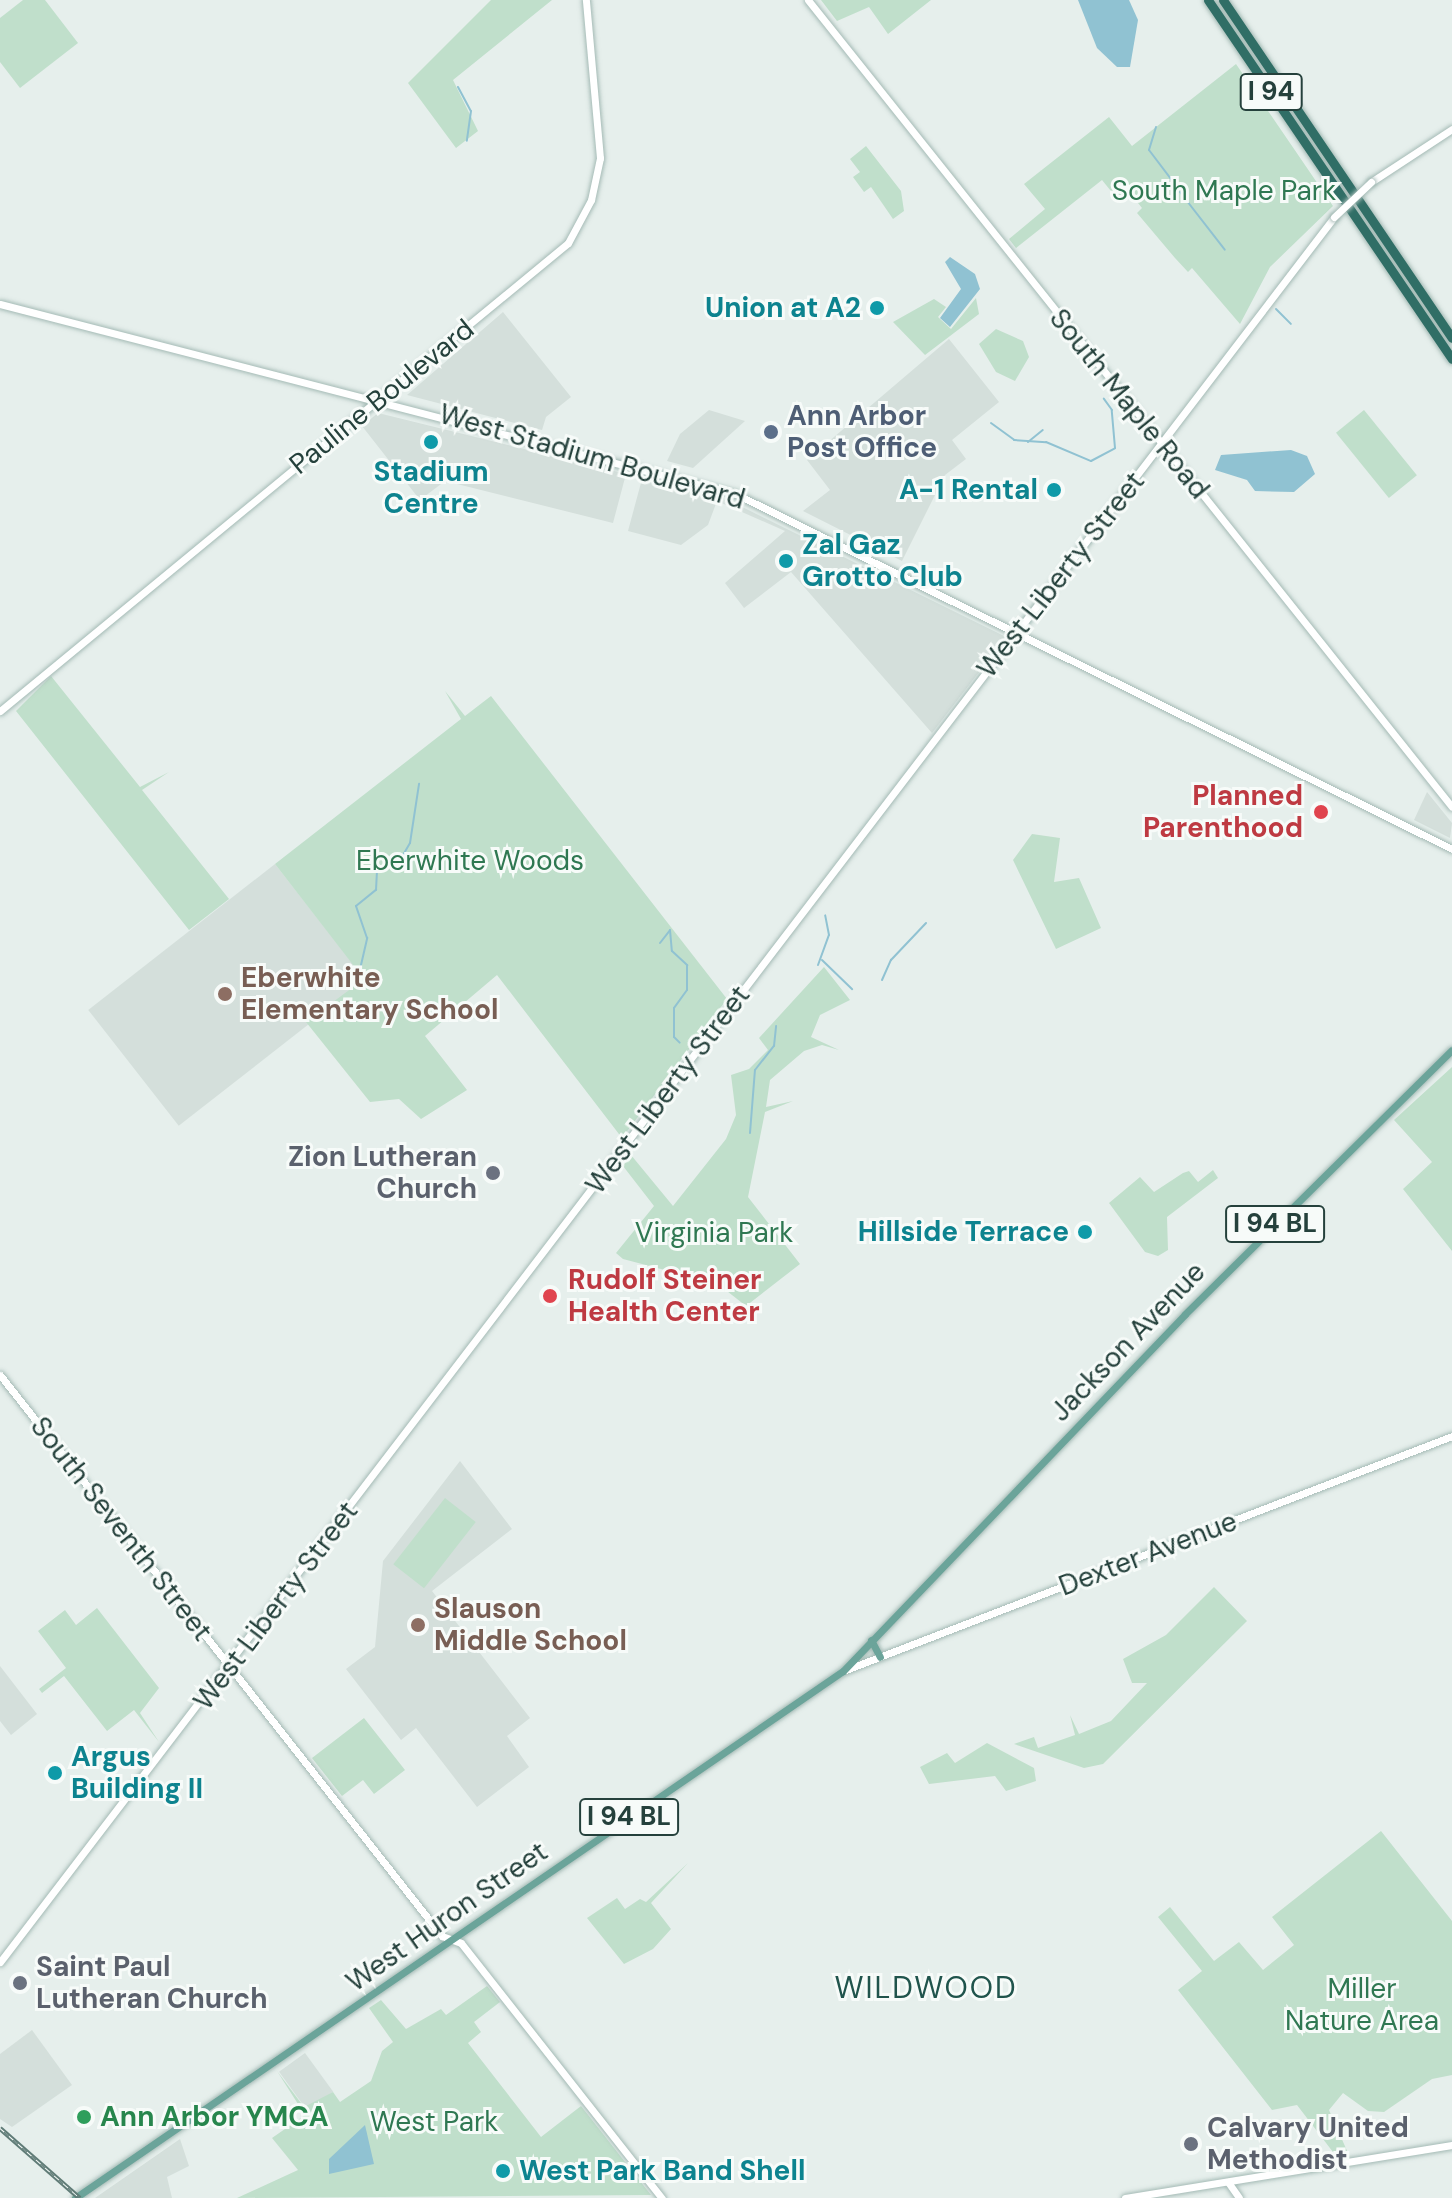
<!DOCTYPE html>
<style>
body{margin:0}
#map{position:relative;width:1452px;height:2198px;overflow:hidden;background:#e6efec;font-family:"DM Sans",sans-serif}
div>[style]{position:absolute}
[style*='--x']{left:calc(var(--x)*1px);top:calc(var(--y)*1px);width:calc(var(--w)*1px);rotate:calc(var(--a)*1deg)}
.built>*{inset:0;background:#d4dfdb;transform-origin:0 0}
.green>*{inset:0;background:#c0dfcb;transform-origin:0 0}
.water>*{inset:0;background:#90c2d2}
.stream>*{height:2px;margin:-1px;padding:0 1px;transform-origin:1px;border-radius:1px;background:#90c2d2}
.roads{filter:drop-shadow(0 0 2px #a4bab5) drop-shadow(0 0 2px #a4bab5)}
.secondary>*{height:7px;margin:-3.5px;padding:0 3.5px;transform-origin:3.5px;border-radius:3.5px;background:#fff}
.primary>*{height:7px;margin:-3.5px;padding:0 3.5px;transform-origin:3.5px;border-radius:3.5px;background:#6ba49a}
.highway>*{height:9px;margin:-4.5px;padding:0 4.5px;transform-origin:4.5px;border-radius:4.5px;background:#306e66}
.rail>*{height:5px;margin-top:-2.5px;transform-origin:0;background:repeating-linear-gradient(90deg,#f7fbf9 0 6px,#607c77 0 12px);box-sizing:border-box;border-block:2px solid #607c77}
.bridges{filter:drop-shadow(0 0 2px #a4bab5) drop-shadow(0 0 2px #a4bab5)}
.secondary-bridge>*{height:7px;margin:-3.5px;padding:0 3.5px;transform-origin:3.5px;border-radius:3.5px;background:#fff}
.dots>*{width:22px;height:22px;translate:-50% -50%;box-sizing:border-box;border:4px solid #f7fbf9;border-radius:50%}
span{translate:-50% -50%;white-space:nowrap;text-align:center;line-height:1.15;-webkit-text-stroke:6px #f7fbf9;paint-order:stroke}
.shield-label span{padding:2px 6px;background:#f7fbf9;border:2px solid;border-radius:6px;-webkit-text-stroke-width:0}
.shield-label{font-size:26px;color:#25413c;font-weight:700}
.park-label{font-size:28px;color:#2f7852}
.culture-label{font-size:28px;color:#0d838f;font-weight:700}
.right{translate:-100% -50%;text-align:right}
.left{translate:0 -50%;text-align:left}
.street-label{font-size:28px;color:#25413c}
.service-label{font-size:28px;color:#4e5e75;font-weight:700}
.health-label{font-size:28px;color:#be3a42;font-weight:700}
.education-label{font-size:28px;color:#785e54;font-weight:700}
.worship-label{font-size:28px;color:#5b616d;font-weight:700}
.leisure-label{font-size:28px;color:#27864d;font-weight:700}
.neighbourhood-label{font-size:30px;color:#20544c;letter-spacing:2px}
</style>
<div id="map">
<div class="built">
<div style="clip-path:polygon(503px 312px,571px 397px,546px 417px,542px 430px,407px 395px)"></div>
<div style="clip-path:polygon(949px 339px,999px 402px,952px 440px,966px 459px,945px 475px,902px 561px,803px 511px,830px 490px,807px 460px)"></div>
<div style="clip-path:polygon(709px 410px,745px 421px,693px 468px,667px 461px,680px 434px)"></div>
<div style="clip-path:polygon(378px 413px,626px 474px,613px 523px,445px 481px,420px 500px,362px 426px)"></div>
<div style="clip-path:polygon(642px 479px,716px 494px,1006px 637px,932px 733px,791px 572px,744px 608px,725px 583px,785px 531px,717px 501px,708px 525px,681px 545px,628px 531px)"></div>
<div style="clip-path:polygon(1427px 792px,1452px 823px,1450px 838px,1414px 820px)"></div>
<div style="left:275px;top:864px;width:147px;height:237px;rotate:52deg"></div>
<div style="clip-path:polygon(460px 1461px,512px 1529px,432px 1591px,530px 1718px,507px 1736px,529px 1767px,477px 1807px,416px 1728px,401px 1740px,346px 1669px,375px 1647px,383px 1561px)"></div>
<div style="clip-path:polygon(0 1666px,37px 1714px,11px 1735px,0 1721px)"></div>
<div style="clip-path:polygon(32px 2030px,72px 2085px,12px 2127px,0 2119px,0 2054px)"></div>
<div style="left:305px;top:2053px;width:48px;height:32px;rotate:54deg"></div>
<div style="clip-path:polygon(180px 2139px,189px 2166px,167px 2177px,172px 2198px,95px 2198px)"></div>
</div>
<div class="green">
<div style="clip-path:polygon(23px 0,45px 0,78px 43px,20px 88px,0 62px,0 18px)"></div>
<div style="clip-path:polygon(491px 0,552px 0,453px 80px,478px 131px,456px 148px,408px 83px)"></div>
<div style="clip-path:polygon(821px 0,931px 0,888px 34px,869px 7px,837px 21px)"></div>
<div style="clip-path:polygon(1236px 64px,1333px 206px,1270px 267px,1240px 324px,1192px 268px,1188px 272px,1175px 258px,1137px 213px,1142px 208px,1130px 193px,1119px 201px,1102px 180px,1016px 248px,1009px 239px,1045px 209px,1024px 184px,1109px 117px,1132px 146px)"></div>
<div style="clip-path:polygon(866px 146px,901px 191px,904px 211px,893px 219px,871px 187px,864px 192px,853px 177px,860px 172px,850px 159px)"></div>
<div style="clip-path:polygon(976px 298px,979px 314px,925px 355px,893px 322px,934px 299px,946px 307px,938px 317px,951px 329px)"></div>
<div style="clip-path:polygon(996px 329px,1023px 341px,1029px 357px,1015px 381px,996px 372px,979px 344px)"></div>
<div style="left:1364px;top:410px;width:84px;height:36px;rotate:51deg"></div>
<div style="clip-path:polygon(51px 676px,140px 787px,169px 772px,142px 790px,229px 899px,189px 930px,16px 711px)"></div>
<div style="clip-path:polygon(445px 691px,465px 716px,491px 696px,727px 999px,622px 1138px,497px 975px,425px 1036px,467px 1090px,421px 1119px,399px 1099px,370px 1102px,306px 1022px,364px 979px,275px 864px,461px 719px)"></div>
<div style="clip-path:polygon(1032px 834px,1060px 838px,1054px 882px,1079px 878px,1101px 928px,1056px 949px,1013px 860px)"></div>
<div style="clip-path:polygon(824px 967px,850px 1000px,820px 1015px,811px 1037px,839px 1050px,822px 1045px,804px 1051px,770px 1080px,766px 1107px,793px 1101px,765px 1112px,748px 1197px,800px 1264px,746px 1306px,718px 1284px,623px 1259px,616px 1253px,654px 1206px,623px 1166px,631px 1155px,673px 1206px,726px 1139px,736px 1115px,731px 1075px,749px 1069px,768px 1050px,759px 1038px)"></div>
<div style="clip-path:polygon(1452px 1067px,1452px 1251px,1403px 1189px,1432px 1162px,1394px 1120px)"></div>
<div style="clip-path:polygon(1213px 1170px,1218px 1178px,1167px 1217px,1168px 1250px,1158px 1256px,1145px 1252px,1109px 1203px,1140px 1177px,1154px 1192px,1183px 1173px,1189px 1171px,1198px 1182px)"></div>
<div style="left:445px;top:1498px;width:39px;height:84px;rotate:38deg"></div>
<div style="clip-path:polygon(1214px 1587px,1247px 1621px,1103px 1764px,1084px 1768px,1014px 1744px,1034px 1737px,1038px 1748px,1075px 1735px,1070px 1715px,1079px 1734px,1111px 1721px,1147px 1683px,1132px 1683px,1123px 1659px,1166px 1635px)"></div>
<div style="clip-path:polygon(97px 1608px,159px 1688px,140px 1713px,159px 1742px,134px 1710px,107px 1731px,64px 1676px,42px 1693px,39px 1689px,66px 1668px,38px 1631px,65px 1610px,76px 1625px)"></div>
<div style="clip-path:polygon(364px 1718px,405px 1770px,374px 1794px,363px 1780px,342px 1796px,312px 1758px)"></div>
<div style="clip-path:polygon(987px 1743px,1034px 1768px,1036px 1781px,1006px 1791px,995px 1776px,929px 1784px,920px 1767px,947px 1753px,955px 1763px)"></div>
<div style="clip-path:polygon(1381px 1831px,1452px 1921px,1452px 2075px,1432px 2079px,1384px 2112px,1368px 2111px,1343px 2093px,1329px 2110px,1348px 2153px,1336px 2156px,1297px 2105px,1272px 2110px,1178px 1990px,1202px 1971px,1158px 1917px,1170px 1907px,1214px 1961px,1239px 1942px,1263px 1970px,1294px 1945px,1272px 1917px)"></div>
<div style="clip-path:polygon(688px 1863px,651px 1903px,671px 1929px,653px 1949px,624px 1964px,587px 1918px,617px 1898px,625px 1909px,640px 1899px,646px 1902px)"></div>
<div style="clip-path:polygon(487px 1986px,500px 2002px,474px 2022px,481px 2032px,468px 2043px,541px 2137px,581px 2106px,651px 2195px,237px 2198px,298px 2170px,272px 2138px,305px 2115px,277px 2071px,304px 2107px,333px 2092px,340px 2102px,371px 2081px,382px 2051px,393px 2042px,369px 2008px,381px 2000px,406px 2029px,441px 2009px,446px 2015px)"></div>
</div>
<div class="water">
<div style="clip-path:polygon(1078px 0,1129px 0,1138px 20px,1130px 67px,1117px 67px,1097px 48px)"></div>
<div style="clip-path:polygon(950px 257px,975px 274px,980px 289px,950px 327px,940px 318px,961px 289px,945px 262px)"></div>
<div style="clip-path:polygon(1291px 450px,1307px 456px,1315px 474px,1294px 492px,1255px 491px,1247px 480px,1215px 470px,1221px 455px)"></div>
<div style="clip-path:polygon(365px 2125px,374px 2164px,329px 2174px,329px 2159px)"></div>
</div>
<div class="stream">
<div style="--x:458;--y:87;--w:27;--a:62"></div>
<div style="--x:471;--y:111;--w:30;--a:98"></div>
<div style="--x:1156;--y:127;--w:24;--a:107"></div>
<div style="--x:1149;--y:150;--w:46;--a:52.9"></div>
<div style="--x:1180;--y:192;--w:73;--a:52.2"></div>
<div style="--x:1276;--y:309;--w:21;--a:45"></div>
<div style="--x:991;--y:423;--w:29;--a:36"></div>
<div style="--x:1014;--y:440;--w:32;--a:4"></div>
<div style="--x:1046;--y:442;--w:49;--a:22.9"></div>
<div style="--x:1091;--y:461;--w:27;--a:-28"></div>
<div style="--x:1115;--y:448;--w:38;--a:-95"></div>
<div style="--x:1112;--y:410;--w:14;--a:-126"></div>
<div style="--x:1028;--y:442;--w:19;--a:-39"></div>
<div style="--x:660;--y:943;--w:16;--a:-52"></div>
<div style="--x:670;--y:930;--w:21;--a:85"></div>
<div style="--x:672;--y:951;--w:21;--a:43"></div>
<div style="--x:687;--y:965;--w:25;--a:90"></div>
<div style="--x:687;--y:990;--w:22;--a:126"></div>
<div style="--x:674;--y:1008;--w:29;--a:90"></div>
<div style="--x:674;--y:1037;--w:8;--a:45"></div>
<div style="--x:822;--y:960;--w:42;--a:44"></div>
<div style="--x:361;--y:965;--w:28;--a:-77"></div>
<div style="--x:367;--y:938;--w:34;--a:-109"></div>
<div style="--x:356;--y:906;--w:26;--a:-39"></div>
<div style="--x:376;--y:890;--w:21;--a:-87"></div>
<div style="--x:377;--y:869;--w:30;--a:-28"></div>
<div style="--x:403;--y:855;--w:14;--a:-60"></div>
<div style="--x:410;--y:843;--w:60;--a:-81.3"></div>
<div style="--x:818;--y:965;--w:32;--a:-70"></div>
<div style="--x:829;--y:935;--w:20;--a:-101"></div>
<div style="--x:882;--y:980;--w:22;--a:-66"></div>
<div style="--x:891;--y:960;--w:51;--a:-46.6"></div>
<div style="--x:750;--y:1133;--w:63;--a:-85.5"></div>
<div style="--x:755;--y:1070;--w:31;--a:-52"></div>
<div style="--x:774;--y:1046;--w:20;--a:-84"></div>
</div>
<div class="roads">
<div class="secondary">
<div style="--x:808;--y:0;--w:1032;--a:51.41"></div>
<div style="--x:1371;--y:182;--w:97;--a:-33.2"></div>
<div style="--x:0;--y:304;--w:760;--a:14.48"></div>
<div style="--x:736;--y:494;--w:799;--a:26.37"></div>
<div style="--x:0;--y:711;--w:736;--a:-39.49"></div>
<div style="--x:568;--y:243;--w:49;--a:-61.9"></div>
<div style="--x:591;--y:200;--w:43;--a:-77.9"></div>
<div style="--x:600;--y:158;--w:159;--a:-95.1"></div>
<div style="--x:0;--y:1375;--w:714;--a:51.77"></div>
<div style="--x:442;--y:1936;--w:20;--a:20"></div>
<div style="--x:461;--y:1943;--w:325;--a:51.8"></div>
<div style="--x:843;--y:1671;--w:653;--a:-21.1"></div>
<div style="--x:0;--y:1962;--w:2196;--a:-52.6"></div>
<div style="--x:1228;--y:2182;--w:19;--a:55"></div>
<div style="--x:1125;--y:2198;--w:331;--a:-9.2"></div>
</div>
<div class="primary">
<div style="--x:871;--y:1640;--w:19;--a:62"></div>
<div style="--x:75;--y:2198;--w:931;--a:-34.46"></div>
<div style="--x:843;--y:1671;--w:494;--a:-46.2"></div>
<div style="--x:1185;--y:1314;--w:375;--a:-44.7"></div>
</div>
<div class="highway">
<div style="--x:1208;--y:0;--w:434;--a:55.8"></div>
<div style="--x:1223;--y:0;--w:408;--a:55.9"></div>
</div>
</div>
<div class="rail">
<div style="--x:0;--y:2128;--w:106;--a:41.2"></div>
</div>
<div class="bridges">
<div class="secondary-bridge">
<div style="--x:1334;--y:217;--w:51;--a:-43.4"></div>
</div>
</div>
<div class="dots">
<div style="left:877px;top:308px;background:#0f9aa8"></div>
<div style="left:771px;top:432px;background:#5c6f8a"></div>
<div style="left:431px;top:442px;background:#0f9aa8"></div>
<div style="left:1054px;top:490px;background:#0f9aa8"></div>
<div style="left:786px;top:561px;background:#0f9aa8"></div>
<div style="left:1321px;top:812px;background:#e0444e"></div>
<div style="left:225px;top:994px;background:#8d6e63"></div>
<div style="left:493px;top:1173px;background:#6b7280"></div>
<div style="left:1085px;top:1232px;background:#0f9aa8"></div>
<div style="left:550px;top:1296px;background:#e0444e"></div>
<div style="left:418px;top:1625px;background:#8d6e63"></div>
<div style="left:55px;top:1773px;background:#0f9aa8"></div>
<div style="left:20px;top:1983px;background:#6b7280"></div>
<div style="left:84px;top:2117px;background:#2e9e5b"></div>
<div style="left:1191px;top:2144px;background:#6b7280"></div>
<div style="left:503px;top:2171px;background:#0f9aa8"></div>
</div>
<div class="shield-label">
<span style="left:1271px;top:92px">I 94</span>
<span style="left:1275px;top:1224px">I 94 BL</span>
<span style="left:629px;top:1817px">I 94 BL</span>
</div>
<div class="park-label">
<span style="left:1224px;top:191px">South Maple Park</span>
<span style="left:470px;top:861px">Eberwhite Woods</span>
<span style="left:714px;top:1233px">Virginia Park</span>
<span style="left:1362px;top:2005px">Miller<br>Nature Area</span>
<span style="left:434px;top:2122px">West Park</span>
</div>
<div class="culture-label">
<span class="right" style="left:861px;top:308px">Union at A2</span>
<span style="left:431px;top:488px">Stadium<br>Centre</span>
<span class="right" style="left:1038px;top:490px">A-1 Rental</span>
<span class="left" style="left:802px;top:561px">Zal Gaz<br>Grotto Club</span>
<span class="right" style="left:1069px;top:1232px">Hillside Terrace</span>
<span class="left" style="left:71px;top:1773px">Argus<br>Building II</span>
<span class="left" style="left:519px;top:2171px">West Park Band Shell</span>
</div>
<div class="street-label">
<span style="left:382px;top:397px;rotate:-39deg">Pauline Boulevard</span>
<span style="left:1129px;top:404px;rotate:51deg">South Maple Road</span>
<span style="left:592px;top:457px;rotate:16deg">West Stadium Boulevard</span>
<span style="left:1061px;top:575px;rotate:-52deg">West Liberty Street</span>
<span style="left:668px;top:1090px;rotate:-53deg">West Liberty Street</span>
<span style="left:1128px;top:1342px;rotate:-46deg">Jackson Avenue</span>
<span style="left:121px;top:1529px;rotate:52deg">South Seventh Street</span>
<span style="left:1148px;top:1554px;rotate:-21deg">Dexter Avenue</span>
<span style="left:276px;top:1606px;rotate:-53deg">West Liberty Street</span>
<span style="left:447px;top:1917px;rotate:-35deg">West Huron Street</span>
</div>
<div class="service-label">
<span class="left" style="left:787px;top:432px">Ann Arbor<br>Post Office</span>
</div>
<div class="health-label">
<span class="right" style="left:1303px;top:812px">Planned<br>Parenthood</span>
<span class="left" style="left:568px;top:1296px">Rudolf Steiner<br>Health Center</span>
</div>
<div class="education-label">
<span class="left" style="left:241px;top:994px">Eberwhite<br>Elementary School</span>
<span class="left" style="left:434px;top:1625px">Slauson<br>Middle School</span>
</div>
<div class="worship-label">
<span class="right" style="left:477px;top:1173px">Zion Lutheran<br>Church</span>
<span class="left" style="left:36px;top:1983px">Saint Paul<br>Lutheran Church</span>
<span class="left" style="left:1207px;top:2144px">Calvary United<br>Methodist</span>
</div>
<div class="leisure-label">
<span class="left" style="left:100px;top:2117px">Ann Arbor YMCA</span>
</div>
<div class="neighbourhood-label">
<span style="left:926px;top:1988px">WILDWOOD</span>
</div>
</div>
